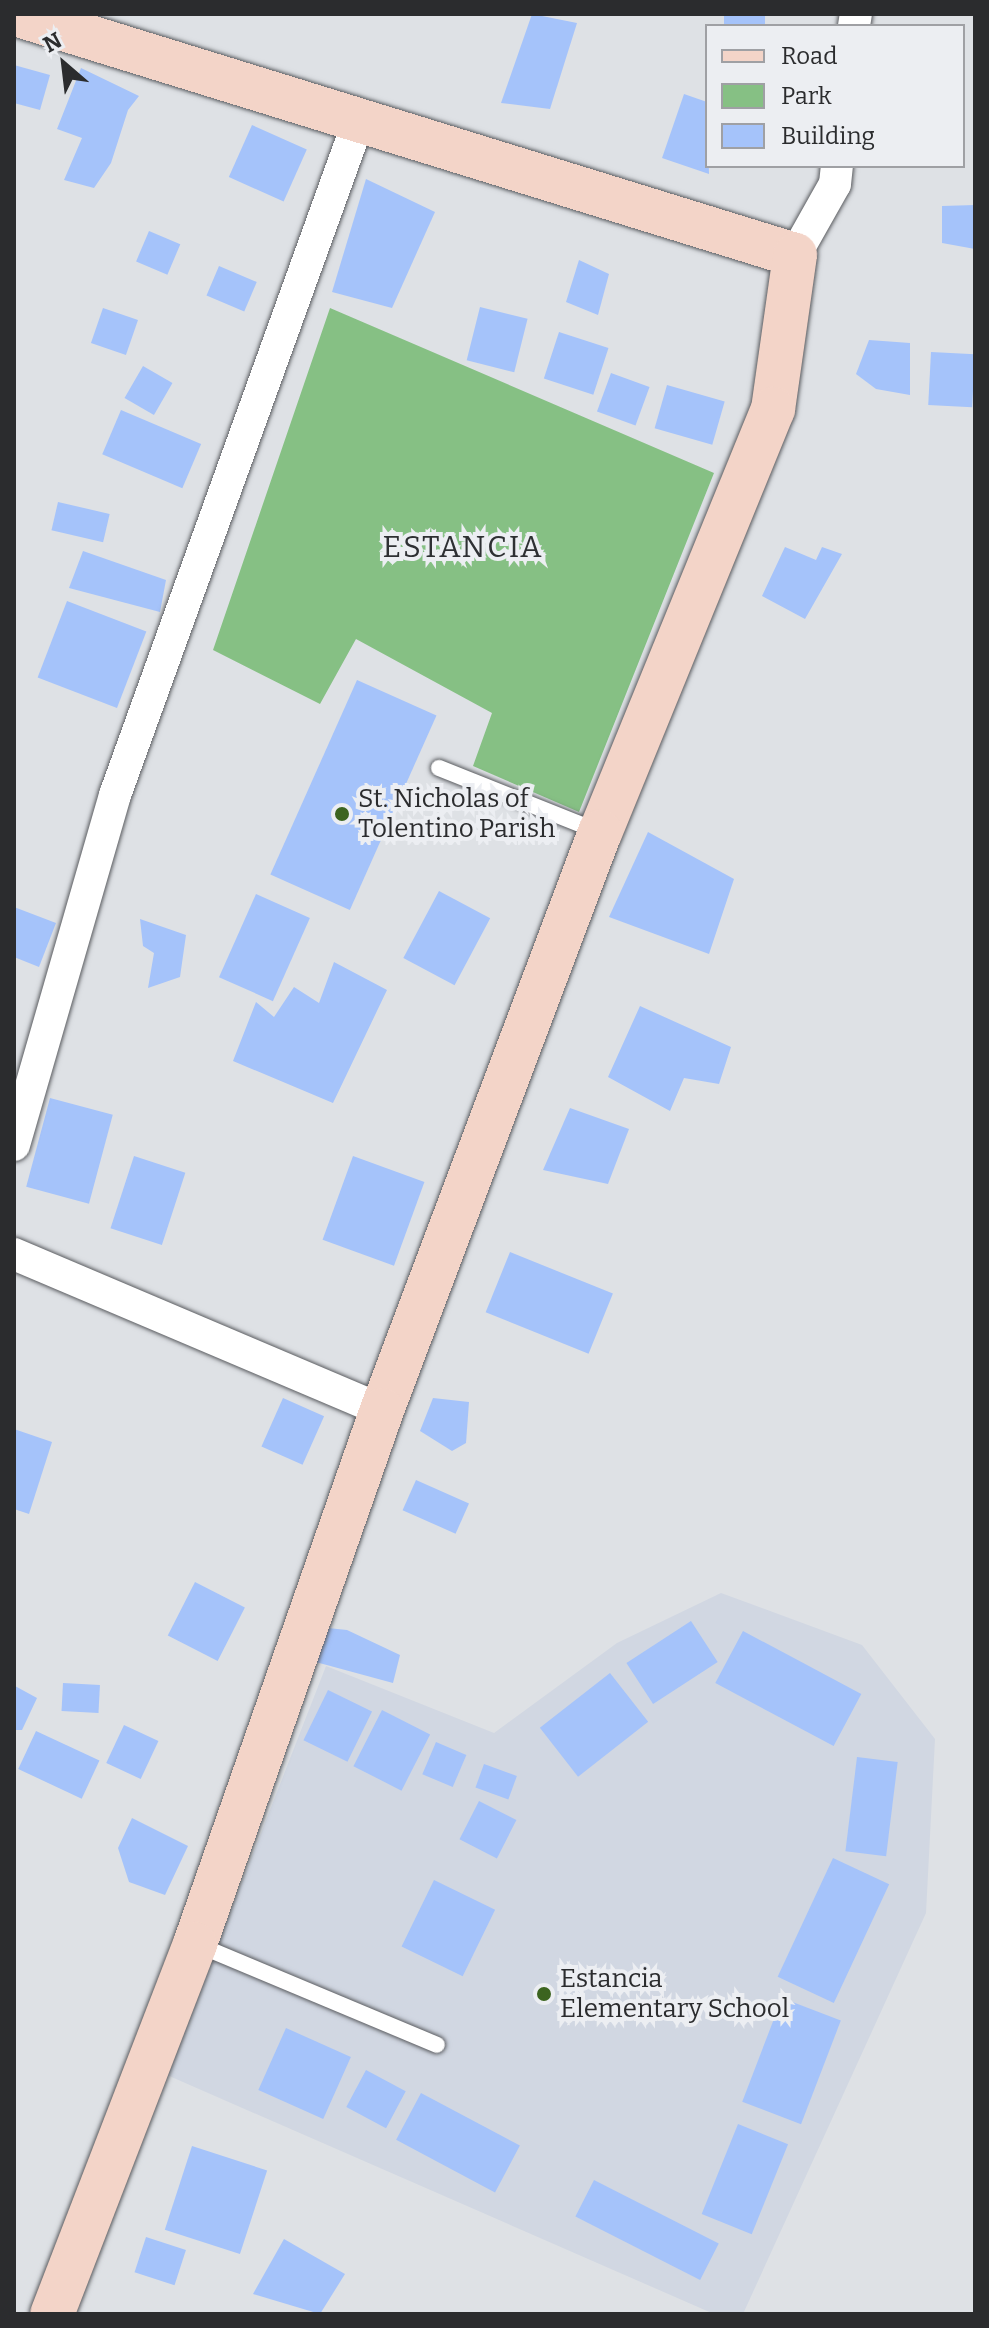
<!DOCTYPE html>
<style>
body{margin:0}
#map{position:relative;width:989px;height:2328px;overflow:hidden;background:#dee1e5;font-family:Bitter,serif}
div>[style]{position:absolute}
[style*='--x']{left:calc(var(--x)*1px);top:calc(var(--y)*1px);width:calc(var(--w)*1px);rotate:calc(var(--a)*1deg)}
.built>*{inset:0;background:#d1d7e2}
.green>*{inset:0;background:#86c084}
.building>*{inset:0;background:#a5c3fa;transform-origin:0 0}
.roads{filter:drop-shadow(0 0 2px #5a5c60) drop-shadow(0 0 2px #5a5c60)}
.lane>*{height:16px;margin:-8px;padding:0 8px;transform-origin:8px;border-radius:8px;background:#fff}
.street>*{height:32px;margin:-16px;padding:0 16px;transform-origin:16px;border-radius:16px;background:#fff}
.secondary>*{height:44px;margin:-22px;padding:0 22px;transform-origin:22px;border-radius:22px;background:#f3d4c8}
.dots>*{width:22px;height:22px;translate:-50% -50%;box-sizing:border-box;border:4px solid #eceef2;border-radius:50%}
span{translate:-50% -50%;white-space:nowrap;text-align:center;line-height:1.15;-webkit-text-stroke:8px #eceef2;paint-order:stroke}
.poi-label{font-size:26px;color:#2b2c2e}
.left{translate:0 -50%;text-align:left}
.quarter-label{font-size:30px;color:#2e3033;letter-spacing:2px}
.frame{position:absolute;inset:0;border:16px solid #2b2c2e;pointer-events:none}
.legend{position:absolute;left:705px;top:24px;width:260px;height:144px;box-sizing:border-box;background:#eceef2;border:2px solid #9fa0a4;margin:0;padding:10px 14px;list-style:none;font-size:24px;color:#2b2c2e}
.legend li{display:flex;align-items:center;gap:16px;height:40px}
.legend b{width:40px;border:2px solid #9fa0a4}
.north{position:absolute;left:24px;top:24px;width:80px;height:80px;-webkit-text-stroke:6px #eceef2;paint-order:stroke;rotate:332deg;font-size:22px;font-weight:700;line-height:32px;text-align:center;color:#2b2c2e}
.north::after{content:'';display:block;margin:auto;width:28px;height:36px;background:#2b2c2e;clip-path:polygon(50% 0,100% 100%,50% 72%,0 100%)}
</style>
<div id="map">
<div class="built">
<div style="clip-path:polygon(721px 1593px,862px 1645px,935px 1739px,926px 1913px,743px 2314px,714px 2314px,167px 2075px,326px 1666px,494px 1733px,617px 1643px)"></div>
</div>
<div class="green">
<div style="clip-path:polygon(330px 308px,714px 473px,579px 812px,473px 766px,492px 713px,356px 639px,320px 704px,213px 650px)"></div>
</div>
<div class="building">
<div style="clip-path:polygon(532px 14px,577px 23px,550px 109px,501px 103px)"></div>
<div style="left:724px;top:14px;width:41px;height:12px"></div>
<div style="clip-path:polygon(14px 65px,50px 75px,40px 110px,14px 103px)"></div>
<div style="clip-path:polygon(81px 68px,139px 96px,128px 110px,111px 163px,94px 188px,64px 180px,82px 138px,57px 129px)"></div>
<div style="clip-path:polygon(684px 94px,707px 102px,709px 174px,662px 158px)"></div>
<div style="left:252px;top:125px;width:60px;height:57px;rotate:24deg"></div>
<div style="clip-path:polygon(366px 179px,435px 212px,392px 308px,332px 292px)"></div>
<div style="clip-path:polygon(975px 205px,975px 249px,942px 243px,942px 206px)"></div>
<div style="left:149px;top:231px;width:34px;height:33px;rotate:23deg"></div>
<div style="clip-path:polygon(579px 260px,609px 274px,598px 315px,566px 302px)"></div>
<div style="left:219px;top:266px;width:41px;height:32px;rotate:23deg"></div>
<div style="left:480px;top:307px;width:49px;height:55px;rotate:14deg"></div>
<div style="left:103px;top:308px;width:37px;height:37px;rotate:19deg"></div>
<div style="left:559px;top:332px;width:52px;height:49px;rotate:18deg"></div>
<div style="clip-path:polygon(869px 340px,910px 343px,910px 395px,876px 389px,856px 374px)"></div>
<div style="left:931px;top:352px;width:44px;height:53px;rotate:3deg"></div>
<div style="left:143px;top:366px;width:34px;height:37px;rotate:30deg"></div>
<div style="left:611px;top:373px;width:41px;height:41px;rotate:20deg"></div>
<div style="left:667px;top:385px;width:60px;height:45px;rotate:16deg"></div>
<div style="left:121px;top:410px;width:87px;height:48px;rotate:23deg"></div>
<div style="left:58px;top:502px;width:53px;height:29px;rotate:13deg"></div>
<div style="clip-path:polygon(785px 547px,816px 560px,822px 547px,842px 554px,805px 619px,762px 596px)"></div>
<div style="clip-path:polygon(83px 551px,166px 580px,160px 612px,69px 588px)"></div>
<div style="left:67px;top:601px;width:85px;height:82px;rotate:21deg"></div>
<div style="left:357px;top:680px;width:87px;height:213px;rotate:24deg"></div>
<div style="clip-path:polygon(648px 832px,734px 879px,709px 954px,609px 917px)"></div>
<div style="left:439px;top:891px;width:58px;height:76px;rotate:28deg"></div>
<div style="left:256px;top:894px;width:59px;height:91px;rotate:24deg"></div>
<div style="clip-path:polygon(14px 907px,56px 923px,39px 967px,14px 957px)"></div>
<div style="clip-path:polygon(140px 919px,186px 935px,180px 977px,148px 988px,154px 953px,143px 946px)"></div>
<div style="clip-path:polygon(334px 962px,387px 990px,333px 1103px,233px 1061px,256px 1002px,274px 1017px,294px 987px,319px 1003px)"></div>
<div style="clip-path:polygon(640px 1006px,731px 1047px,719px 1084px,684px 1078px,670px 1111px,608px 1077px)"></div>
<div style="left:50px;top:1098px;width:65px;height:92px;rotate:15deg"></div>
<div style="clip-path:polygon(570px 1108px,629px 1129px,608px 1184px,543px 1170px)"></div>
<div style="left:134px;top:1156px;width:54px;height:76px;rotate:18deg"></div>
<div style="left:353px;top:1156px;width:76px;height:89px;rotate:20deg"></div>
<div style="left:510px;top:1252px;width:111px;height:65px;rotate:22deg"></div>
<div style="left:283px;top:1398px;width:45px;height:53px;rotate:24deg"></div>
<div style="clip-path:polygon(433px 1398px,469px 1402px,466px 1443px,452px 1451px,420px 1431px)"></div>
<div style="clip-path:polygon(14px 1429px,52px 1442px,29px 1514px,14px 1509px)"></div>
<div style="left:416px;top:1480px;width:58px;height:33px;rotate:24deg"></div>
<div style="left:195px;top:1582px;width:56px;height:60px;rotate:27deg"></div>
<div style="left:691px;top:1621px;width:49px;height:77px;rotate:57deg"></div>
<div style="clip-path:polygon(328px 1628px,347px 1630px,400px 1655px,393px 1683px,312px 1661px)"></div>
<div style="left:743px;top:1631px;width:134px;height:59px;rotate:28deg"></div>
<div style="left:610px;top:1673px;width:62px;height:89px;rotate:52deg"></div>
<div style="left:63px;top:1683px;width:37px;height:28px;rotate:3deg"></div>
<div style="clip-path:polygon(15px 1686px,37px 1698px,22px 1730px,14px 1730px)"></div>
<div style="left:328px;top:1690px;width:49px;height:56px;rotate:26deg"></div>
<div style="left:382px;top:1710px;width:54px;height:63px;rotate:27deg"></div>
<div style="left:124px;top:1725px;width:38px;height:42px;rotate:25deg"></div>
<div style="left:36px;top:1731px;width:70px;height:42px;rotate:25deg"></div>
<div style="left:436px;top:1742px;width:33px;height:35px;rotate:23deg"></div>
<div style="left:857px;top:1757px;width:41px;height:95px;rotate:7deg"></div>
<div style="left:484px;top:1764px;width:35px;height:25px;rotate:20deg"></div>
<div style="left:479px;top:1801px;width:42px;height:43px;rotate:27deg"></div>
<div style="clip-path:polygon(132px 1818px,188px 1846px,165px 1895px,129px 1882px,118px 1848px)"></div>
<div style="left:833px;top:1858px;width:62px;height:131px;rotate:25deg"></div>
<div style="left:434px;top:1880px;width:68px;height:74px;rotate:26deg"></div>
<div style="left:782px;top:1998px;width:63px;height:111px;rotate:21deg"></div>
<div style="left:286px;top:2028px;width:71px;height:68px;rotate:24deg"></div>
<div style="left:366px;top:2070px;width:45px;height:42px;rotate:28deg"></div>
<div style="left:421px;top:2093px;width:112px;height:53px;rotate:28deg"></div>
<div style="left:738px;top:2124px;width:54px;height:97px;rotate:22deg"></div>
<div style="left:192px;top:2146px;width:79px;height:88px;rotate:18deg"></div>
<div style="left:594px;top:2180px;width:140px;height:41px;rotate:27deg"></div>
<div style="left:146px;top:2237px;width:42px;height:37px;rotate:18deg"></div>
<div style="clip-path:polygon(284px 2239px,345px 2274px,320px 2314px,253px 2294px)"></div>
</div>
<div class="roads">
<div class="lane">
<div style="--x:439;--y:768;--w:170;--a:21.7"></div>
<div style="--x:196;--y:1944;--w:261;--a:22.7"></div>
</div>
<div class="street">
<div style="--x:854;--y:26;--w:12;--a:-81"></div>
<div style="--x:795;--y:255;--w:81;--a:-60.6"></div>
<div style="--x:835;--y:184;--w:18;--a:-84"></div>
<div style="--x:14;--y:1145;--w:364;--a:-73.9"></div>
<div style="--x:115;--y:795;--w:721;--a:-70.13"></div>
<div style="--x:14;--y:1254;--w:400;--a:23"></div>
</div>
<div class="secondary">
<div style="--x:15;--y:14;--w:816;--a:17.17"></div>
<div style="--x:795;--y:255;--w:156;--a:98.1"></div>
<div style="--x:773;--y:409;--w:457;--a:112.2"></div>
<div style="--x:600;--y:832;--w:618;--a:110.66"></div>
<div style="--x:382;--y:1410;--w:566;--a:109.3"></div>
<div style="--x:195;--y:1944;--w:397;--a:111.1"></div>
</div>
</div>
<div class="dots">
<div style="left:342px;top:814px;background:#3c641f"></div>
<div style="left:544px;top:1994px;background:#3c641f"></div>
</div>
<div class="poi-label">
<span class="left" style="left:358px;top:814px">St. Nicholas of<br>Tolentino Parish</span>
<span class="left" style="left:560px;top:1994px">Estancia<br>Elementary School</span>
</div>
<div class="quarter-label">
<span style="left:463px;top:547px">ESTANCIA</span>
</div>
<div class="frame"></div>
<ul class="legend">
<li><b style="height:10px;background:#f3d4c8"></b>Road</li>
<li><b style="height:22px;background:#86c084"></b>Park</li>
<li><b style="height:22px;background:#a5c3fa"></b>Building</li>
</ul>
<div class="north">N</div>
</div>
